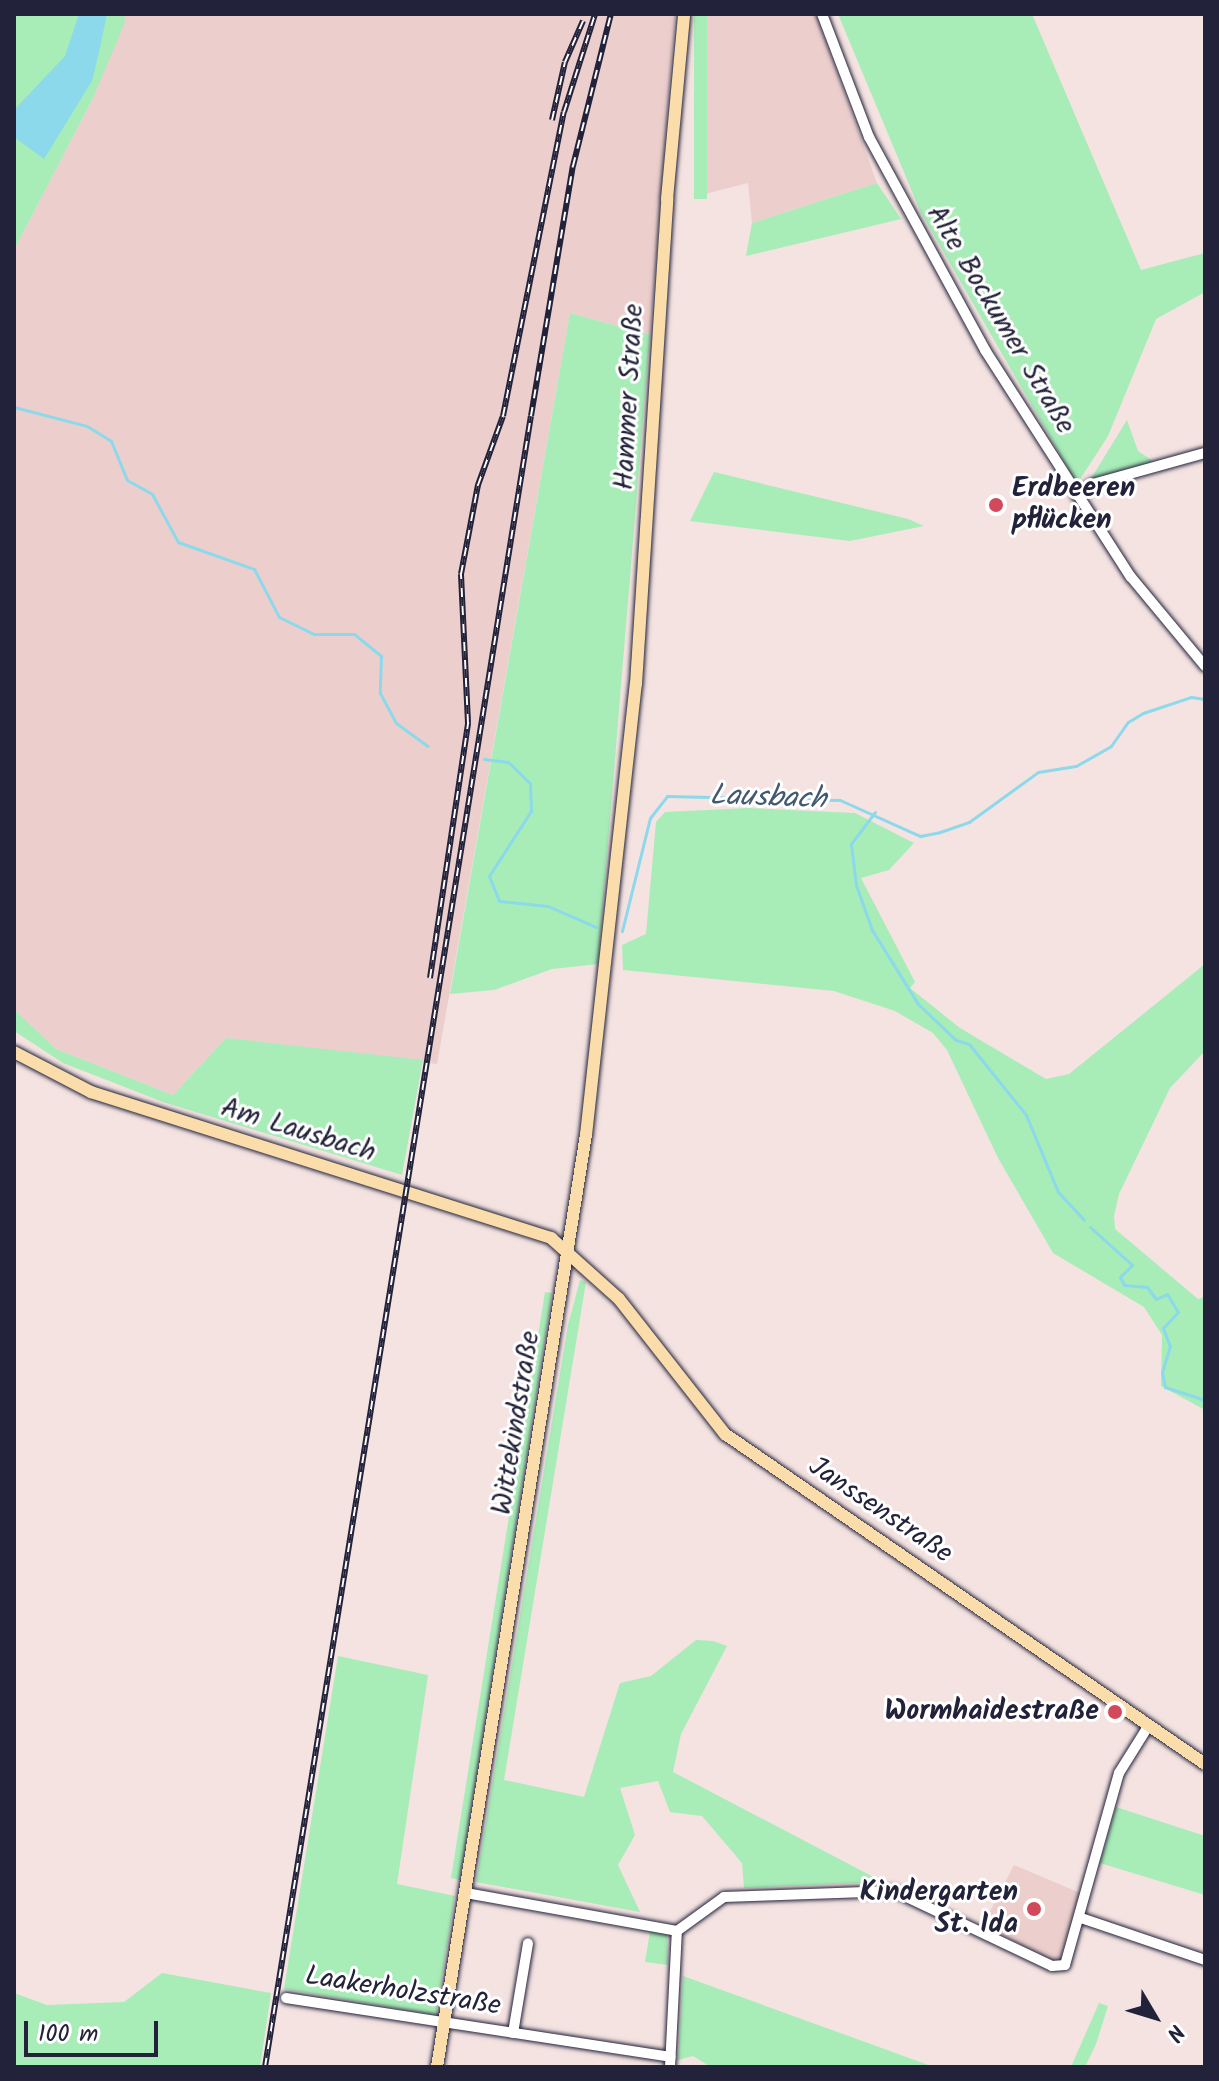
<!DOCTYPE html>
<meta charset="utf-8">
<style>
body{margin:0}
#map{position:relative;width:1219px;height:2081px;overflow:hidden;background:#f4e3e1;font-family:Kalam,sans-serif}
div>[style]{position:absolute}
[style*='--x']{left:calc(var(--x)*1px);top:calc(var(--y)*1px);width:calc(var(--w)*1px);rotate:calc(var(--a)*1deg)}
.built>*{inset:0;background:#eccfcc}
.green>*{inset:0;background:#a8ecb8;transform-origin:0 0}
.water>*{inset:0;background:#8cd9ec}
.stream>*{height:3px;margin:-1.5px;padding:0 1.5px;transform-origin:1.5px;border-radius:1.5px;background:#8cd9ec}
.roads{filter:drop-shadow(0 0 2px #22223b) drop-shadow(0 0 2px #22223b)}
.minor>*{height:10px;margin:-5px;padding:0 5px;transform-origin:5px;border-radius:5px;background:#fff}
.major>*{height:12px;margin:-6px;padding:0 6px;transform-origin:6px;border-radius:6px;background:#faddab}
.rail>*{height:6px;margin-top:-3px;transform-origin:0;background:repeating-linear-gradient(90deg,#fff 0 9px,#22223b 0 18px);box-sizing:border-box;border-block:2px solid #22223b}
.dots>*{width:22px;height:22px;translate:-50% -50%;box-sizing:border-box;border:4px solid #fff;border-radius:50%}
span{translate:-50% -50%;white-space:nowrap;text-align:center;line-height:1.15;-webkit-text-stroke:6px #fff;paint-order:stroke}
.street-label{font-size:28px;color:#22223b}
.poi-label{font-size:28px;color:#22223b;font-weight:700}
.left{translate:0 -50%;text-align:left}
.right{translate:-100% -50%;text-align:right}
.water-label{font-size:30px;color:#425970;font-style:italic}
.frame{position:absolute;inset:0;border:16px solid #22223b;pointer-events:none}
.north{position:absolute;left:1115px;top:1977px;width:80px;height:80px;-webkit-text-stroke:6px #fff;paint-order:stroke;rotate:128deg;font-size:22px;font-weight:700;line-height:32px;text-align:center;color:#22223b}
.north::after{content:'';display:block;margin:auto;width:28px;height:36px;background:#22223b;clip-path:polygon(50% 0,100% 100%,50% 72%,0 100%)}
.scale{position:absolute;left:24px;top:2021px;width:134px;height:36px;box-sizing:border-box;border:4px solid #22223b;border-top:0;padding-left:10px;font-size:24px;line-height:28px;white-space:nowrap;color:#22223b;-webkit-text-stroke:6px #fff;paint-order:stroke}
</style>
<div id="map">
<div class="built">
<div style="clip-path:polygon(124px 14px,675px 14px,650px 335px,570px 313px,437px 1064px,226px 1038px,173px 1095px,56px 1049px,14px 1009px,14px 250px,93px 98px)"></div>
<div style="clip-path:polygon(707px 14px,816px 14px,877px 183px,752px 223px,748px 183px,697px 196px)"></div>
<div style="clip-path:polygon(1014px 1865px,1080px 1893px,1064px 1956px,1056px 1962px,983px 1925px)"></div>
</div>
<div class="green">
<div style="clip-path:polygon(14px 14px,124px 14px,125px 22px,93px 98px,14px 250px)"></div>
<div style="left:694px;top:14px;width:13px;height:185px"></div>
<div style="clip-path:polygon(838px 14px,1032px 14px,1141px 270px,1205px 253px,1205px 292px,1156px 319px,1108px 436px,1077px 484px,921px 213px)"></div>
<div style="clip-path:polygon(877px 183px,901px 219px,746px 256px,752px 223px)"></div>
<div style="clip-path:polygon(570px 313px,650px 335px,598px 964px,552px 969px,494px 990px,450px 994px)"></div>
<div style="clip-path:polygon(1127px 420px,1138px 451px,1159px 465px,1087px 485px)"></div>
<div style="clip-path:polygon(714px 472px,908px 519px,924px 526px,850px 541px,690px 521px)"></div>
<div style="clip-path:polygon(748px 808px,855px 813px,914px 843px,889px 870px,861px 878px,915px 982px,910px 988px,960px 1028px,1046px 1079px,1069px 1074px,1205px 964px,1205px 1051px,1170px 1088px,1119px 1194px,1114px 1216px,1115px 1229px,1198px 1299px,1205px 1297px,1205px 1410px,1161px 1386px,1162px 1335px,1144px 1307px,1053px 1253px,998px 1158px,947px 1050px,933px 1033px,895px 1011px,834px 991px,623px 970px,622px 945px,646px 934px,656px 822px,665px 812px)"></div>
<div style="clip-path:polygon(14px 1009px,56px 1049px,173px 1095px,226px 1038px,423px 1060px,402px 1175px,163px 1102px,63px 1063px,14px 1031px)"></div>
<div style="clip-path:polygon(580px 1280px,586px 1282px,504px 1780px,584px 1797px,620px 1683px,651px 1676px,696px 1640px,713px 1641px,727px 1646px,681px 1734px,673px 1772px,883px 1882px,744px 1888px,742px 1863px,702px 1816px,670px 1812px,658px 1781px,620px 1788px,635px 1835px,618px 1865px,640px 1912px,476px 1882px,568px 1325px)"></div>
<div style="clip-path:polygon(545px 1292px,552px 1293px,460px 1880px,451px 1878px)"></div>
<div style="clip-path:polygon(338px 1656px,428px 1675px,397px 1884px,455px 1896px,436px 2015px,284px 1989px)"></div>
<div style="clip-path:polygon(1116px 1807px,1205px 1836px,1205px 1895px,1100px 1863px)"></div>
<div style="clip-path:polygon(651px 1926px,667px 1933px,668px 1965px,645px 1962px)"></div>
<div style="clip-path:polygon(162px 1973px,271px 1993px,260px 2067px,14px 2067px,14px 1993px,47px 2005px,124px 2002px)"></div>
<div style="clip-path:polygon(683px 1976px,934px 2067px,711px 2067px,693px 2056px,678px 2060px)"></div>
<div style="clip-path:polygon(1099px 2003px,1108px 2006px,1096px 2044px,1085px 2067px,1071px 2067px)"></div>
</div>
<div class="water">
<div style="clip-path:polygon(79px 14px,107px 14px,99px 52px,92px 81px,44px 159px,14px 137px,14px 110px,65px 56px)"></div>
</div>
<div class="stream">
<div style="--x:14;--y:407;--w:75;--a:14.6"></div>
<div style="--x:87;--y:426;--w:28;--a:32"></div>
<div style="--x:111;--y:441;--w:42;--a:67.7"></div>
<div style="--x:127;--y:480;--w:29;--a:29"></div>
<div style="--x:152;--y:494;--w:55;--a:61.6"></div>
<div style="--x:178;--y:542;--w:81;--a:19.6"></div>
<div style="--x:254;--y:569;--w:54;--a:62.5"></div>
<div style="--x:279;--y:617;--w:39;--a:26"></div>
<div style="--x:314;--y:634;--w:40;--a:0"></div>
<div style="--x:354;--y:634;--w:35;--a:39"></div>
<div style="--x:381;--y:656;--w:37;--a:92"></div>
<div style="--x:380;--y:693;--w:34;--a:62"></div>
<div style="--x:396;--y:723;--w:39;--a:36"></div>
<div style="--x:484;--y:759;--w:24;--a:7"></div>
<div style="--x:508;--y:762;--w:30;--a:44"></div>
<div style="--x:530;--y:783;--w:28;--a:88"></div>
<div style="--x:531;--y:811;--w:77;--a:122.9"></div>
<div style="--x:489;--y:876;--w:27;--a:68"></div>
<div style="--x:499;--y:901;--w:49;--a:5.8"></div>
<div style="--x:548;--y:906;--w:52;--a:23.6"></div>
<div style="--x:875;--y:812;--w:40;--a:127"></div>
<div style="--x:851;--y:844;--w:41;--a:83"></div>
<div style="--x:856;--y:885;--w:48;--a:70.4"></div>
<div style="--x:872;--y:930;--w:87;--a:58.1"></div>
<div style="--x:918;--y:1004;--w:52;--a:43.5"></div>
<div style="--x:956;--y:1040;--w:14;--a:17"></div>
<div style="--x:969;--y:1044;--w:91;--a:51.2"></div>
<div style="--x:1026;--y:1115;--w:83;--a:67.4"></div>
<div style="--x:1058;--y:1192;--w:38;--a:47"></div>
<div style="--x:622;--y:931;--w:116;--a:-76.1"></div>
<div style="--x:650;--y:818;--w:28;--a:-52"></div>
<div style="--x:667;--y:796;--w:173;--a:1.3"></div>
<div style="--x:840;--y:800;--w:88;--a:24.2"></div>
<div style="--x:920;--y:836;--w:20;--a:-11"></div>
<div style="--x:940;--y:832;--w:31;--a:-19"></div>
<div style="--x:969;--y:822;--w:85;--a:-35.9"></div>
<div style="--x:1038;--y:772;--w:38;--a:-9"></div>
<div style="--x:1076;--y:766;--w:40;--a:-29.7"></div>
<div style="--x:1111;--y:746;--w:29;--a:-55"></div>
<div style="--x:1128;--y:722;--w:17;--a:-31"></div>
<div style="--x:1143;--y:713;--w:51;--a:-18.4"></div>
<div style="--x:1191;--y:697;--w:14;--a:8"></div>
<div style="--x:1090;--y:1227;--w:57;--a:42.1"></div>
<div style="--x:1132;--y:1265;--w:17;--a:135"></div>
<div style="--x:1120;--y:1277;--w:9;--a:63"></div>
<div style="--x:1124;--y:1285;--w:23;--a:5"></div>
<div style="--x:1147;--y:1287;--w:15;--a:53"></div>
<div style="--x:1156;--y:1299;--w:12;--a:-24"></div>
<div style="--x:1167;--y:1294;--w:21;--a:59"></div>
<div style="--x:1178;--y:1312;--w:22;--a:133"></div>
<div style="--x:1163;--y:1328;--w:19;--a:69"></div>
<div style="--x:1170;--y:1346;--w:27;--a:107"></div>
<div style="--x:1162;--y:1372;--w:15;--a:79"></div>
<div style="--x:1165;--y:1387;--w:42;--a:18"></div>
</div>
<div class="roads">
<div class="minor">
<div style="--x:822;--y:14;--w:132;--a:69.1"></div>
<div style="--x:869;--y:137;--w:243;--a:61.4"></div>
<div style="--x:985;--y:350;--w:270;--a:57.3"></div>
<div style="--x:1131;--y:577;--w:116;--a:50.3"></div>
<div style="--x:1076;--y:495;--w:20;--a:-33"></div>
<div style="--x:1093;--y:484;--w:116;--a:-15.5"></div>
<div style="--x:466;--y:1893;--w:214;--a:10.2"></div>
<div style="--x:1081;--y:1918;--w:131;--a:18.7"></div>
<div style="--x:677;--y:1931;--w:58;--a:-35.9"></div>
<div style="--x:724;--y:1897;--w:170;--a:-2"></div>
<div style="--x:894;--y:1891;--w:175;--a:25.4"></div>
<div style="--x:1052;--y:1966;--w:13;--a:-4"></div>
<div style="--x:1065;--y:1965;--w:199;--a:-74.3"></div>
<div style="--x:1119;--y:1773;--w:57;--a:-58"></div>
<div style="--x:286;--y:1998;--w:389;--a:8.7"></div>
<div style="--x:513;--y:2033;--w:91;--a:-80.5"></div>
<div style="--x:670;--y:2067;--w:136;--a:-87.1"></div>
</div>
<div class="major">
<div style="--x:14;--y:1052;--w:87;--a:27.5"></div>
<div style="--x:91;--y:1092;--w:483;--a:17.6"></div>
<div style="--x:551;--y:1238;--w:91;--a:41.9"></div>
<div style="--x:619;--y:1299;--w:172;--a:51.9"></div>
<div style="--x:725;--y:1434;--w:582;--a:34.51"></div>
<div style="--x:437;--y:2067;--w:944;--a:-80.92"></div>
<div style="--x:586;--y:1135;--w:454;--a:-83.7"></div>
<div style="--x:636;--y:684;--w:486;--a:-86.3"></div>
<div style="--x:667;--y:199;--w:186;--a:-84.7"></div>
</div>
</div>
<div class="rail">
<div style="--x:552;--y:120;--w:59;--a:-77.4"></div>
<div style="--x:565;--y:62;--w:45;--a:-66.3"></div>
<div style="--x:430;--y:978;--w:258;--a:-81.5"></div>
<div style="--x:468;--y:723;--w:149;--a:-92.7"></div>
<div style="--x:461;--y:574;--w:91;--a:-79.2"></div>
<div style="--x:478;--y:485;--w:73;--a:-70.1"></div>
<div style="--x:503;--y:416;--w:310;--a:-78.7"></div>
<div style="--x:564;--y:112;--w:103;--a:-72.4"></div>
<div style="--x:265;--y:2067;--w:1672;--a:-80.85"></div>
<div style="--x:531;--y:416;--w:254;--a:-80.5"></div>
<div style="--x:573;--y:166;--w:157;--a:-76"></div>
</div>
<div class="dots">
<div style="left:996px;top:505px;background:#d1495b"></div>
<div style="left:1115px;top:1712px;background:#d1495b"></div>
<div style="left:1034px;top:1909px;background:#d1495b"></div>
</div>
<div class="street-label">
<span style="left:1000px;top:320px;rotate:59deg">Alte Bockumer Straße</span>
<span style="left:630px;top:397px;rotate:-87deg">Hammer Straße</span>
<span style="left:298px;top:1131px;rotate:17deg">Am Lausbach</span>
<span style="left:517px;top:1423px;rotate:-81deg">Wittekindstraße</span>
<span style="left:880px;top:1511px;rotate:34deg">Janssenstraße</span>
<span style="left:403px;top:1992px;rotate:9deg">Laakerholzstraße</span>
</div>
<div class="poi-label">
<span class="left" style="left:1012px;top:505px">Erdbeeren<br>pflücken</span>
<span class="right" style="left:1099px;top:1712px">Wormhaidestraße</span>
<span class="right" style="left:1018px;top:1909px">Kindergarten<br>St. Ida</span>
</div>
<div class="water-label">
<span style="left:768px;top:798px;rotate:2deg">Lausbach</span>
</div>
<div class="frame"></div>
<div class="north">N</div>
<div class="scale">100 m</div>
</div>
